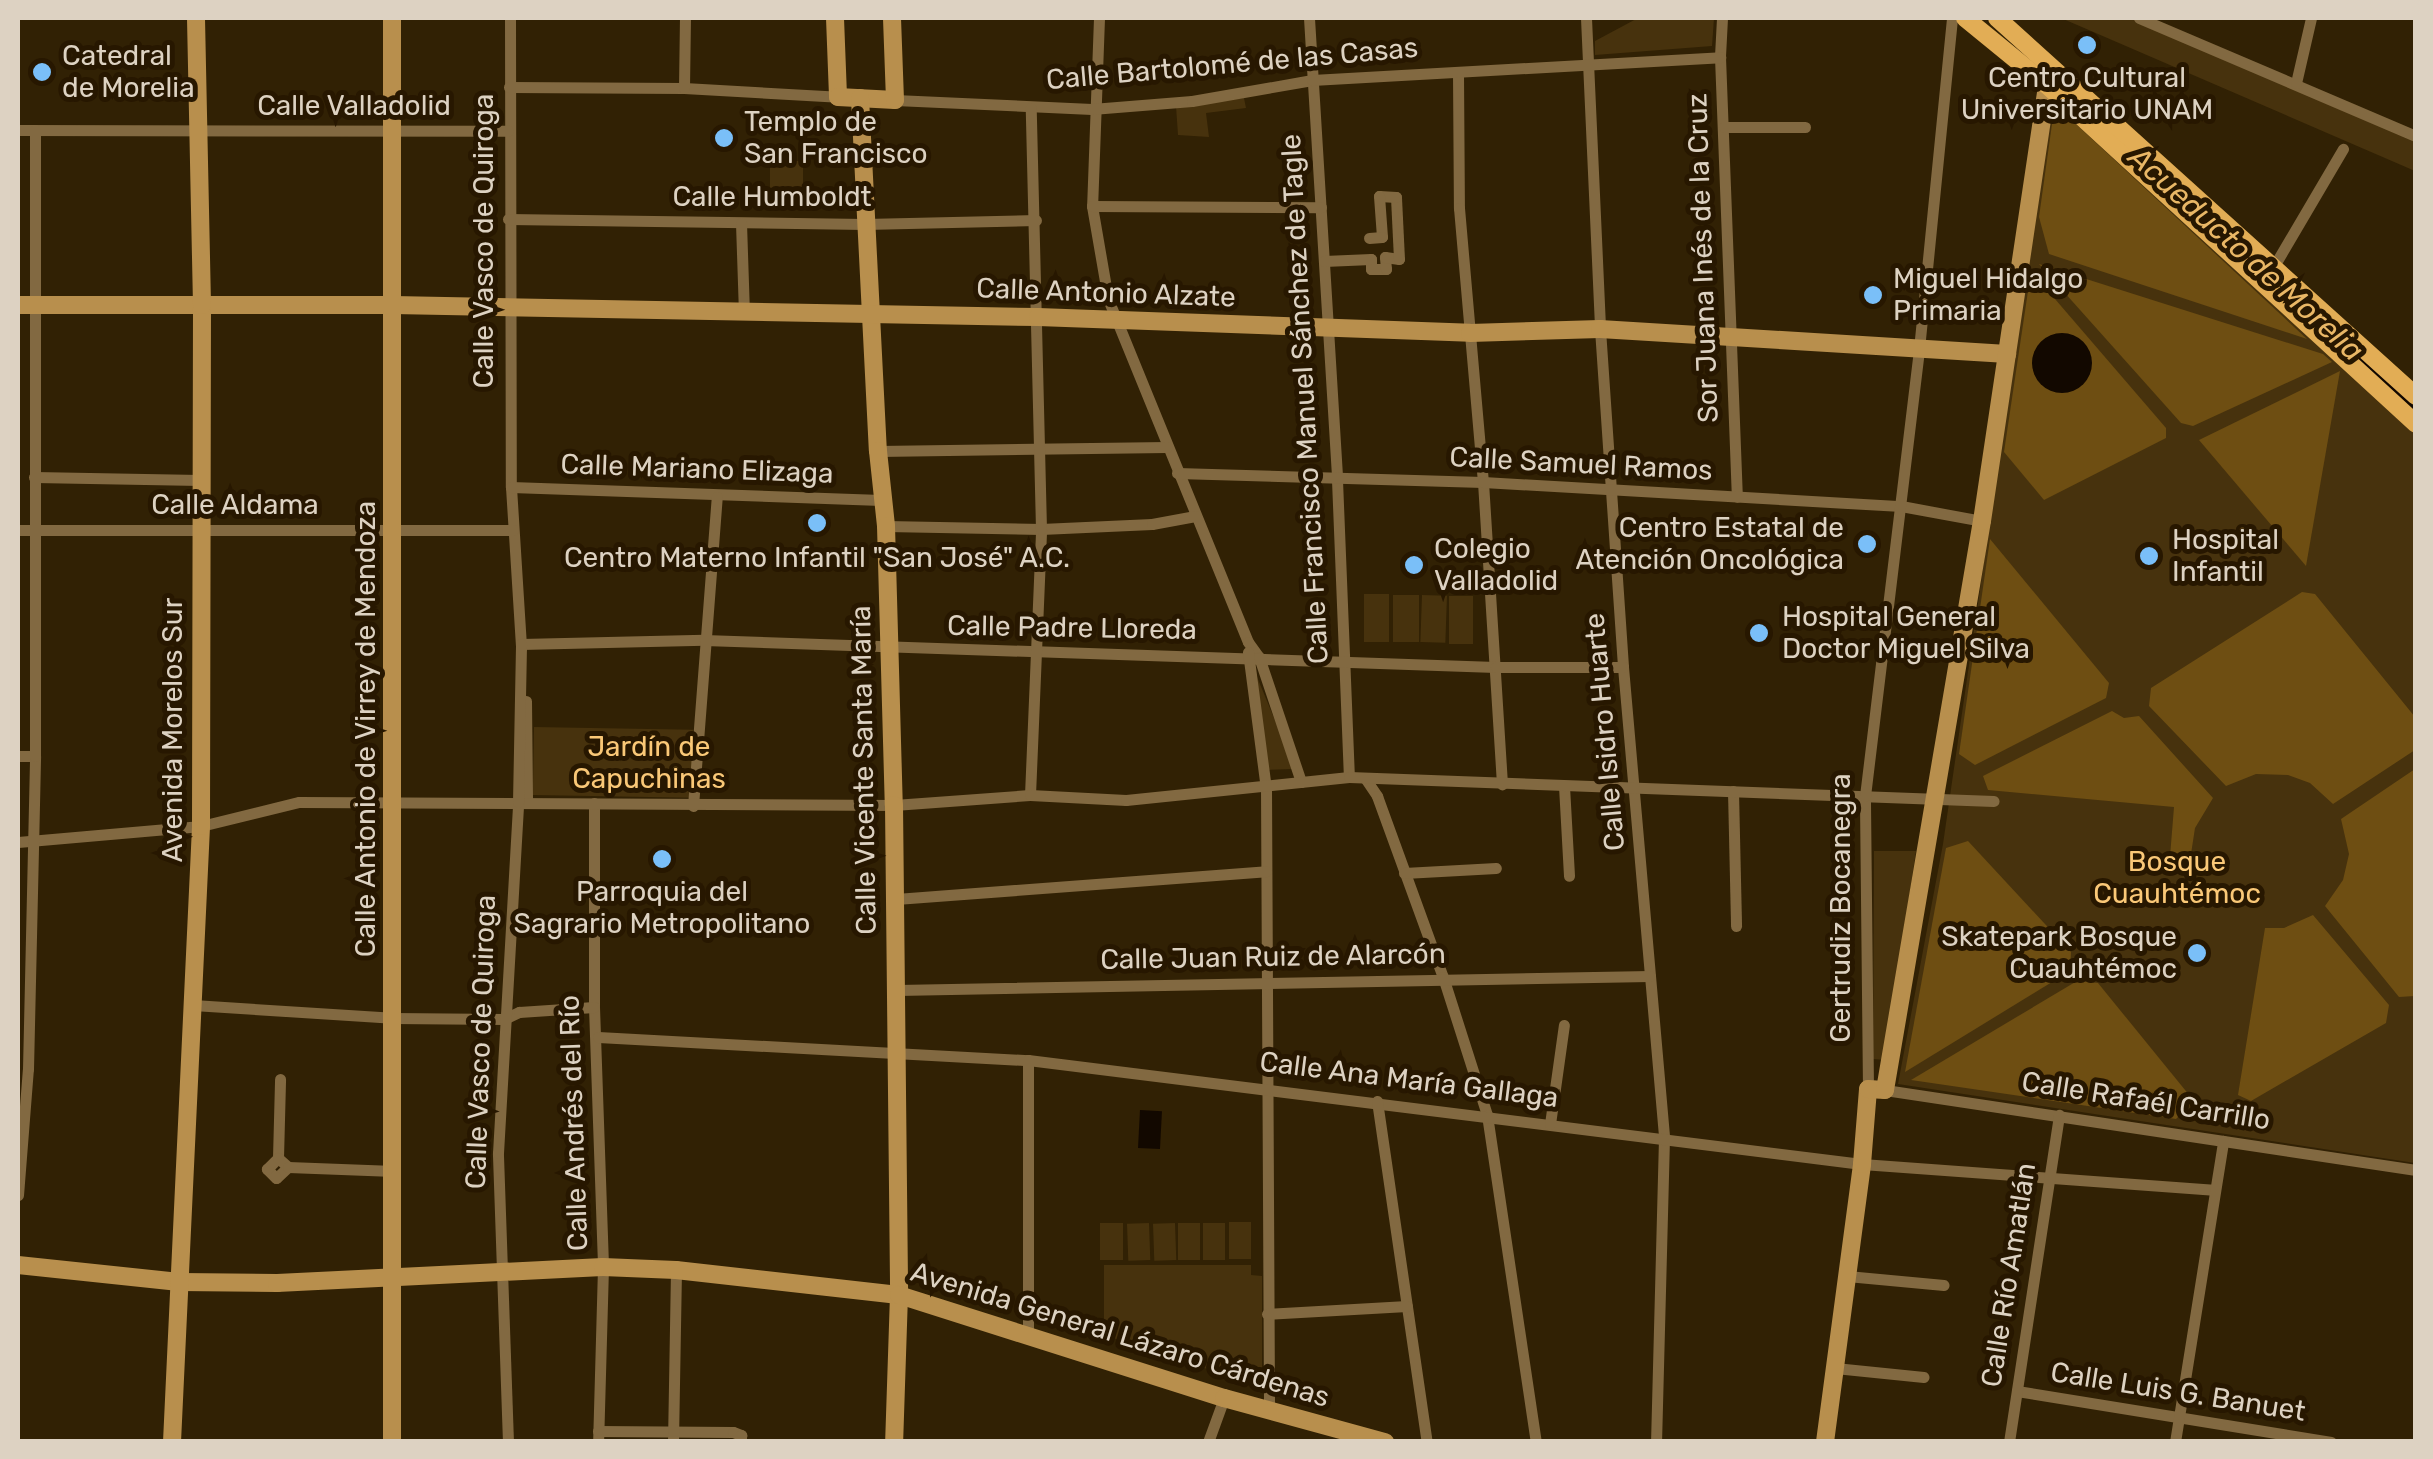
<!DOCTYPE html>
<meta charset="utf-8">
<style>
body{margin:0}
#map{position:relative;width:2433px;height:1459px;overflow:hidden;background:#312104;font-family:Rubik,sans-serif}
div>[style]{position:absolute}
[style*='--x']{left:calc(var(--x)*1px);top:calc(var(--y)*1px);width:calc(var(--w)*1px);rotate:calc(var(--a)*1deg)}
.green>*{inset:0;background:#47320d;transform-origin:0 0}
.forest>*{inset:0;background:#6e4e12}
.water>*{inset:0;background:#120800;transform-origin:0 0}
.round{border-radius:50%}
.stream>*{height:4px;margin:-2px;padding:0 2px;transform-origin:2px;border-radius:2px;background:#120800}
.street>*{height:11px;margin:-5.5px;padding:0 5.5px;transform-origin:5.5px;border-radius:5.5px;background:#826941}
.secondary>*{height:18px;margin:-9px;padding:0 9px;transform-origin:9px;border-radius:9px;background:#b88f4d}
.primary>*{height:18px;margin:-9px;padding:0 9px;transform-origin:9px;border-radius:9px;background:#e2ad55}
.dots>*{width:28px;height:28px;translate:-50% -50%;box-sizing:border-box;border:5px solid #271700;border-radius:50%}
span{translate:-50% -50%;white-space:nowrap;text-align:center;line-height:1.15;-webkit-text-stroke:10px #271700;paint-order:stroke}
.poi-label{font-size:28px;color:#ddd2c2}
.left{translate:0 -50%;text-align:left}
.right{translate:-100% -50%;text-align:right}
.street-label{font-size:28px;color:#ddd2c2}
.park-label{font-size:28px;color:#fac877}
.water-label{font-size:30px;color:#e9b766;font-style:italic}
.frame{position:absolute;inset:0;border:20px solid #ddd2c2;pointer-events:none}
</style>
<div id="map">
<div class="green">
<div style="clip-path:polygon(1638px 18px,1714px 18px,1712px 46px,1595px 55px,1595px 41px)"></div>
<div style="clip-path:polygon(2061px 18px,2131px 18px,2415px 137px,2415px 171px)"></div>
<div style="clip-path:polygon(1244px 98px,1246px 108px,1206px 113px,1209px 137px,1178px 135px,1176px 106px)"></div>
<div style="clip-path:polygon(2063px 105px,2415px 435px,2415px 1163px,1898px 1084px,1943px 844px,2048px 121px)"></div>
<div style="left:770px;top:161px;width:33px;height:31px"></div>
<div style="left:1364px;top:594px;width:25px;height:48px"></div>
<div style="left:1393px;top:595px;width:26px;height:47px"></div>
<div style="left:1422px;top:595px;width:25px;height:47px;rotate:2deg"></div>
<div style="left:1449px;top:596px;width:24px;height:48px"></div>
<div style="clip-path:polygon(1257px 677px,1294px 766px,1293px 769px,1266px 770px)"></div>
<div style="left:534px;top:727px;width:159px;height:68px;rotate:1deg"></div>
<div style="clip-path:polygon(1874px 851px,1916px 851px,1885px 1060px,1873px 1059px)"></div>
<div style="left:1229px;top:1222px;width:22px;height:37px"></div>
<div style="left:1100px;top:1223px;width:23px;height:37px"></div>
<div style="left:1149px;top:1223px;width:37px;height:22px;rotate:88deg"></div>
<div style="left:1175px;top:1223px;width:37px;height:22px;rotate:88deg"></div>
<div style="left:1178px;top:1223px;width:22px;height:37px"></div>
<div style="left:1203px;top:1223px;width:22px;height:37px"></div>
<div style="clip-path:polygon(1104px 1265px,1251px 1265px,1251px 1275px,1262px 1276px,1262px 1387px,1104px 1335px)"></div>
</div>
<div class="forest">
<div style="clip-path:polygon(2064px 113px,2307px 339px,2049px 254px,2039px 217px,2052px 124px)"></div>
<div style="clip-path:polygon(2039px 264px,2323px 354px,2332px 362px,2193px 426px,2181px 423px)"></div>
<div style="clip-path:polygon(2031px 271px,2166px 428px,2166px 438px,2044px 500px,2004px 452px)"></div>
<div style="clip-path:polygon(2340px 371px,2306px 566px,2199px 440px)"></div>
<div style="clip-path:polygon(1990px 539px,2109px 683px,2106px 698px,1975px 765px,1959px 754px)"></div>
<div style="clip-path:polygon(2302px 592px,2315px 594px,2415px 717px,2415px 750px,2333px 804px,2310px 783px,2288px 775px,2256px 774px,2226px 786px,2149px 706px,2151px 688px)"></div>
<div style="clip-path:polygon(2112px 711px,2124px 718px,2139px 716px,2213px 798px,2195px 828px,2191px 854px,2169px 869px,2174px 807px,1988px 790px,1983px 776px)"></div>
<div style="clip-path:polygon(2415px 769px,2415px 996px,2399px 997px,2325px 906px,2343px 880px,2349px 854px,2341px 819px)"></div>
<div style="clip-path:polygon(1968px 841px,2071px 952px,2070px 971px,1905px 1072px,1946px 848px)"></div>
<div style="clip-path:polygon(2313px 915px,2389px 1005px,2386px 1023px,2251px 1101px,2238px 1095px,2265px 928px,2284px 928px)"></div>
<div style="clip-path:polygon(2077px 981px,2098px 983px,2194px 1101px,2176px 1119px,1911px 1080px)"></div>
</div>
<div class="water">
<div class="round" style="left:2032px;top:333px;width:60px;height:60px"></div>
<div style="left:1140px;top:1110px;width:22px;height:38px;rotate:3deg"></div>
</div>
<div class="stream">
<div style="--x:2294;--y:298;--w:165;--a:42.3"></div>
</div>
<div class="street">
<div style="--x:510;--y:18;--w:469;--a:89.9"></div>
<div style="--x:511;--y:487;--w:161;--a:86.4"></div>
<div style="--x:1099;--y:18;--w:188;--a:92.1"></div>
<div style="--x:1092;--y:206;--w:94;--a:80.2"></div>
<div style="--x:1108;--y:299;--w:370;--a:67.8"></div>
<div style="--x:1248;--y:642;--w:19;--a:54"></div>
<div style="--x:1259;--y:657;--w:132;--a:71.4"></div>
<div style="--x:1309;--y:18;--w:463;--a:86.5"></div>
<div style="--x:1337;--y:480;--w:297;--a:87.7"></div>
<div style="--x:1586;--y:18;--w:311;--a:87.4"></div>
<div style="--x:1600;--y:329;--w:339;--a:86.1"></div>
<div style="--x:1623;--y:667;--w:473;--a:85"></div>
<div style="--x:1664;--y:1138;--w:304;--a:91.5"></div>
<div style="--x:1722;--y:18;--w:39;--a:93"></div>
<div style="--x:1720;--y:57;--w:440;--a:87.8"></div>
<div style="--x:2139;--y:18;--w:301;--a:23.1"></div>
<div style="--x:1458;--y:74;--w:134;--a:89.6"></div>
<div style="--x:1459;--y:208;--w:275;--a:85"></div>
<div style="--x:1483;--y:482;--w:303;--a:86.4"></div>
<div style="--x:2296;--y:83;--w:67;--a:-77"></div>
<div style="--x:509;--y:87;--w:175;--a:0.3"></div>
<div style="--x:684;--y:88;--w:154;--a:3.3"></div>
<div style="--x:684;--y:88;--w:70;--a:-89.2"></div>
<div style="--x:895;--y:100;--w:197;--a:2.6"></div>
<div style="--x:1092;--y:109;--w:100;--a:-4.6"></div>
<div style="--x:1192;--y:101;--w:122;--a:-9.9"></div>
<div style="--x:1312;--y:80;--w:409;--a:-3.2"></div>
<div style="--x:1724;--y:127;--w:81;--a:0"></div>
<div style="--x:18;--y:130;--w:490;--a:0.1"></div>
<div style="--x:1092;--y:206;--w:229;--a:0.3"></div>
<div style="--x:508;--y:219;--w:357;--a:0.8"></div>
<div style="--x:865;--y:224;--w:171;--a:-1.3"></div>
<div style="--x:741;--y:223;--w:89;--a:88.1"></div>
<div style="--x:1324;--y:261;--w:47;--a:-2.4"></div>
<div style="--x:1371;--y:259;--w:10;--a:90"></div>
<div style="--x:1371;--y:269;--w:15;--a:0"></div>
<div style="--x:1386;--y:269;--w:12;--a:-95"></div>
<div style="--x:1385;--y:257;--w:14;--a:8"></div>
<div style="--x:1399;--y:259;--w:62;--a:-92.8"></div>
<div style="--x:1396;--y:197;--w:17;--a:-177"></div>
<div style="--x:1379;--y:196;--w:41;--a:85.8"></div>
<div style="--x:1382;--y:237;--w:13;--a:176"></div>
<div style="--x:2274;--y:266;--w:136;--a:-59.5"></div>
<div style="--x:878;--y:451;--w:289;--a:-0.8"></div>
<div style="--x:1177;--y:473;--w:306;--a:1.7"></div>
<div style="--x:1483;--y:482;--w:419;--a:3.3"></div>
<div style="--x:1901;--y:506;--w:82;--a:10.5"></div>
<div style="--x:34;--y:477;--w:166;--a:1"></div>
<div style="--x:511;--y:487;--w:370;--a:2"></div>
<div style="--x:886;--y:526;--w:155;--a:1.1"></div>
<div style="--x:1041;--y:529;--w:111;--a:-2.6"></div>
<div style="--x:1152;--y:524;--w:44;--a:-10.5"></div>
<div style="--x:18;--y:530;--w:495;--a:0"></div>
<div style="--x:521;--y:644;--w:183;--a:-1.3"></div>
<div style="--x:704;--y:640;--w:792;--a:1.95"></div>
<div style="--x:1496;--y:667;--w:127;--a:0"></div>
<div style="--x:1248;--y:652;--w:137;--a:82.5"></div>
<div style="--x:1266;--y:788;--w:622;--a:89.72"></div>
<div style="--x:526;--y:701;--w:101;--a:89.4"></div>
<div style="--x:18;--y:756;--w:17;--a:0"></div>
<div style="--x:1365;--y:778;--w:22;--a:56"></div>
<div style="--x:1377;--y:796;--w:193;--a:70"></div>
<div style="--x:1443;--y:977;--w:145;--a:72.3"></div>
<div style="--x:1487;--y:1115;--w:331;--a:81.5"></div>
<div style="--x:1564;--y:786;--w:90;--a:86.8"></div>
<div style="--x:1733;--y:791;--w:135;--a:88.7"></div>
<div style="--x:1030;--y:795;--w:266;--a:-87.6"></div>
<div style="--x:1041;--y:529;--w:421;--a:-91.4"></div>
<div style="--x:594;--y:803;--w:204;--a:90"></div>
<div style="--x:594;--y:1007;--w:260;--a:88"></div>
<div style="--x:603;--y:1267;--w:175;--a:91.6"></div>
<div style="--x:693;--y:806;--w:310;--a:-85.6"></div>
<div style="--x:18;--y:842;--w:184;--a:-5"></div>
<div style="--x:201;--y:826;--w:101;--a:-13.8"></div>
<div style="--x:299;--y:802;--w:595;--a:0.29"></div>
<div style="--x:894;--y:805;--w:136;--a:-4.2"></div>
<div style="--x:1030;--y:795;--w:96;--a:3"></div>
<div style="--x:1126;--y:800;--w:224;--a:-5.9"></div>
<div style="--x:1349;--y:777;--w:645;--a:2.13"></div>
<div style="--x:1404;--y:873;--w:92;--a:-3.1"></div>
<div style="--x:896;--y:899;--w:371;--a:-4.3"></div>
<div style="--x:897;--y:990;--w:753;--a:-1.07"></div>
<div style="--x:193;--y:1005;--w:199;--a:3.7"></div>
<div style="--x:392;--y:1018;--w:112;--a:0.5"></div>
<div style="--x:504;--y:1019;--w:17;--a:-25"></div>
<div style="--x:519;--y:1012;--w:75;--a:-3.8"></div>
<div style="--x:598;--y:1037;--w:431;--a:3.1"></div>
<div style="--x:1028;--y:1060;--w:840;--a:7.11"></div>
<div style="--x:1862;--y:1164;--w:352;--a:4.2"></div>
<div style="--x:1868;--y:1089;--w:293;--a:-90.6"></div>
<div style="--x:1865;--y:796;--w:450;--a:-83.1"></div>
<div style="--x:1919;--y:349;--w:333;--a:-84.3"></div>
<div style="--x:1885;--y:1090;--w:537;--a:8.57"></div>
<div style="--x:1377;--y:1101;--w:345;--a:81.7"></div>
<div style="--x:1550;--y:1124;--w:100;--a:-82"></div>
<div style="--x:278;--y:1158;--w:79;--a:-88.5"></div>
<div style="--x:288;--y:1167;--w:16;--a:137"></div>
<div style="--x:276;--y:1178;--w:13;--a:-135"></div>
<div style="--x:267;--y:1169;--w:16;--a:-45"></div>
<div style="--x:278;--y:1158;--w:13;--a:42"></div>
<div style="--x:288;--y:1167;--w:106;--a:2.2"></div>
<div style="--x:18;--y:1195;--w:126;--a:-85.5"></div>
<div style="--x:28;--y:1069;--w:313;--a:-88.7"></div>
<div style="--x:35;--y:756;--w:626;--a:-90"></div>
<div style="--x:1847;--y:1276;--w:97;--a:5.3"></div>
<div style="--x:1267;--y:1314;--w:140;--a:-3.3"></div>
<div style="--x:1028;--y:1332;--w:272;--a:-90"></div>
<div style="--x:1835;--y:1368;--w:89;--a:5.8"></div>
<div style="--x:2017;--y:1391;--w:318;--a:9.2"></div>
<div style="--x:598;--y:1431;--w:135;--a:0.4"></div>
<div style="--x:733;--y:1432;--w:9;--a:21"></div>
<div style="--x:741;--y:1435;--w:7;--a:90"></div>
<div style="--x:508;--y:1442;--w:289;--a:-92"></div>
<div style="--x:498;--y:1153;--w:352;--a:-86.7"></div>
<div style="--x:518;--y:802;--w:158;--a:-88.9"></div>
<div style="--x:673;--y:1442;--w:172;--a:-89"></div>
<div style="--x:1208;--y:1442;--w:47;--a:-70"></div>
<div style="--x:2009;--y:1442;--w:331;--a:-81.3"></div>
<div style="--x:2175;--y:1442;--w:305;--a:-80.9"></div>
</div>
<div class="secondary">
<div style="--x:835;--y:18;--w:79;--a:87.8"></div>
<div style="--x:838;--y:97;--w:57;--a:3"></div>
<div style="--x:895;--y:100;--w:82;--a:-92.1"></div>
<div style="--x:860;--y:98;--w:353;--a:87.1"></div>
<div style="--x:878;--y:451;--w:75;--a:83.9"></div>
<div style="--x:886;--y:526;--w:279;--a:88.4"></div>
<div style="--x:894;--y:805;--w:490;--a:89.4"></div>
<div style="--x:899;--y:1295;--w:147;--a:91.9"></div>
<div style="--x:18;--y:305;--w:375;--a:0"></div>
<div style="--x:393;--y:305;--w:645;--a:1.07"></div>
<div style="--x:1038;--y:317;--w:432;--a:2.1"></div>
<div style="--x:1470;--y:333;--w:130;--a:-1.8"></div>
<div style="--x:1600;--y:329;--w:408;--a:3.5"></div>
<div style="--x:18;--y:1265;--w:162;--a:6"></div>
<div style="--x:179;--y:1282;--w:98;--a:0.6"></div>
<div style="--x:277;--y:1283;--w:326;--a:-2.8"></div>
<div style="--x:603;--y:1267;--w:73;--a:2.4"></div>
<div style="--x:676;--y:1270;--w:224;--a:6.4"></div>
<div style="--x:899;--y:1295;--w:341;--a:17.6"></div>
<div style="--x:1224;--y:1398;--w:167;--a:15.3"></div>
<div style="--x:172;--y:1442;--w:617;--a:-87.3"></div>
<div style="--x:201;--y:826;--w:521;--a:-89.89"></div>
<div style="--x:202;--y:305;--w:287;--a:-91.2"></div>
<div style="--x:392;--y:1442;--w:1424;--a:-90"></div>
<div style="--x:1825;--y:1442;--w:280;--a:-82.4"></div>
<div style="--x:1862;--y:1164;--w:75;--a:-85.4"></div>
<div style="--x:1868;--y:1089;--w:17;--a:3"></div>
<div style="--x:1885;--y:1090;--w:577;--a:-80.33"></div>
<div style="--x:1982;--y:521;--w:441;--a:-81.5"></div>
</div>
<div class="primary">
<div style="--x:1965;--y:18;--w:106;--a:39.3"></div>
<div style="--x:2047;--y:85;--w:501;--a:42.57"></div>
<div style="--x:1997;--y:18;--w:564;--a:42.06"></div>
</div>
<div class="dots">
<div style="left:2087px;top:45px;background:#7abff8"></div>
<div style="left:42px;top:72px;background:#7abff8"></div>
<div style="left:724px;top:138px;background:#7abff8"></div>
<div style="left:1873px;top:295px;background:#7abff8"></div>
<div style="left:817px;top:523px;background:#7abff8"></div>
<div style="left:1867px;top:544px;background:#7abff8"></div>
<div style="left:2149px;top:556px;background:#7abff8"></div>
<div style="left:1414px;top:565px;background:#7abff8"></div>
<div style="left:1759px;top:633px;background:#7abff8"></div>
<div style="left:662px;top:859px;background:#7abff8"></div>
<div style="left:2197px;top:953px;background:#7abff8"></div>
</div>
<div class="poi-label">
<span class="left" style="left:62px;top:72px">Catedral<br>de Morelia</span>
<span style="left:2087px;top:94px">Centro Cultural<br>Universitario UNAM</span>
<span class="left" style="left:744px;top:138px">Templo de<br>San Francisco</span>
<span class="left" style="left:1893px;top:295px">Miguel Hidalgo<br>Primaria</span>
<span class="right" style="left:1844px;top:544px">Centro Estatal de<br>Atención Oncológica</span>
<span class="left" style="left:2172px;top:556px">Hospital<br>Infantil</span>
<span class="left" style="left:1434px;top:565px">Colegio<br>Valladolid</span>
<span style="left:817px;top:558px">Centro Materno Infantil "San José" A.C.</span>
<span class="left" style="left:1782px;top:633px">Hospital General<br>Doctor Miguel Silva</span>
<span style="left:662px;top:908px">Parroquia del<br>Sagrario Metropolitano</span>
<span class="right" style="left:2177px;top:953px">Skatepark Bosque<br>Cuauhtémoc</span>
</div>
<div class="street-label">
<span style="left:1232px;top:64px;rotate:-5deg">Calle Bartolomé de las Casas</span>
<span style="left:354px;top:106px">Calle Valladolid</span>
<span style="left:772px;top:197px">Calle Humboldt</span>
<span style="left:484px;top:241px;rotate:-90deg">Calle Vasco de Quiroga</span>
<span style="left:1703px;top:258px;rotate:-92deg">Sor Juana Inés de la Cruz</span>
<span style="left:1106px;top:293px;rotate:2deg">Calle Antonio Alzate</span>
<span style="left:1305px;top:399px;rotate:-93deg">Calle Francisco Manuel Sánchez de Tagle</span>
<span style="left:1581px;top:464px;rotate:3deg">Calle Samuel Ramos</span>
<span style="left:697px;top:469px;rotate:2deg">Calle Mariano Elizaga</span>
<span style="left:235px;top:505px">Calle Aldama</span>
<span style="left:1072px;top:628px;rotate:1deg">Calle Padre Lloreda</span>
<span style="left:366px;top:729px;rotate:-90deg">Calle Antonio de Virrey de Mendoza</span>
<span style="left:173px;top:730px;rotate:-90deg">Avenida Morelos Sur</span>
<span style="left:1605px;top:732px;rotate:-95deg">Calle Isidro Huarte</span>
<span style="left:864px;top:770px;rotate:-91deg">Calle Vicente Santa María</span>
<span style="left:1841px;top:908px;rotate:-90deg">Gertrudiz Bocanegra</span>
<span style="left:1273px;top:957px;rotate:-1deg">Calle Juan Ruiz de Alarcón</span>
<span style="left:481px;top:1042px;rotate:-88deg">Calle Vasco de Quiroga</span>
<span style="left:1409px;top:1080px;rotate:7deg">Calle Ana María Gallaga</span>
<span style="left:2146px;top:1101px;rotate:9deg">Calle Rafaél Carrillo</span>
<span style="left:574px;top:1123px;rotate:-92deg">Calle Andrés del Río</span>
<span style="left:2009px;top:1275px;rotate:-81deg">Calle Río Amatlán</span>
<span style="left:1120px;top:1335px;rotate:17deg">Avenida General Lázaro Cárdenas</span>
<span style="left:2178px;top:1392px;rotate:9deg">Calle Luis G. Banuet</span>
</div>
<div class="park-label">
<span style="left:649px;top:763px">Jardín de<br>Capuchinas</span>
<span style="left:2177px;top:878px">Bosque<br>Cuauhtémoc</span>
</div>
<div class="water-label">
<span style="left:2246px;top:254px;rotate:42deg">Acueducto de Morelia</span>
</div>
<div class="frame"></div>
</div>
